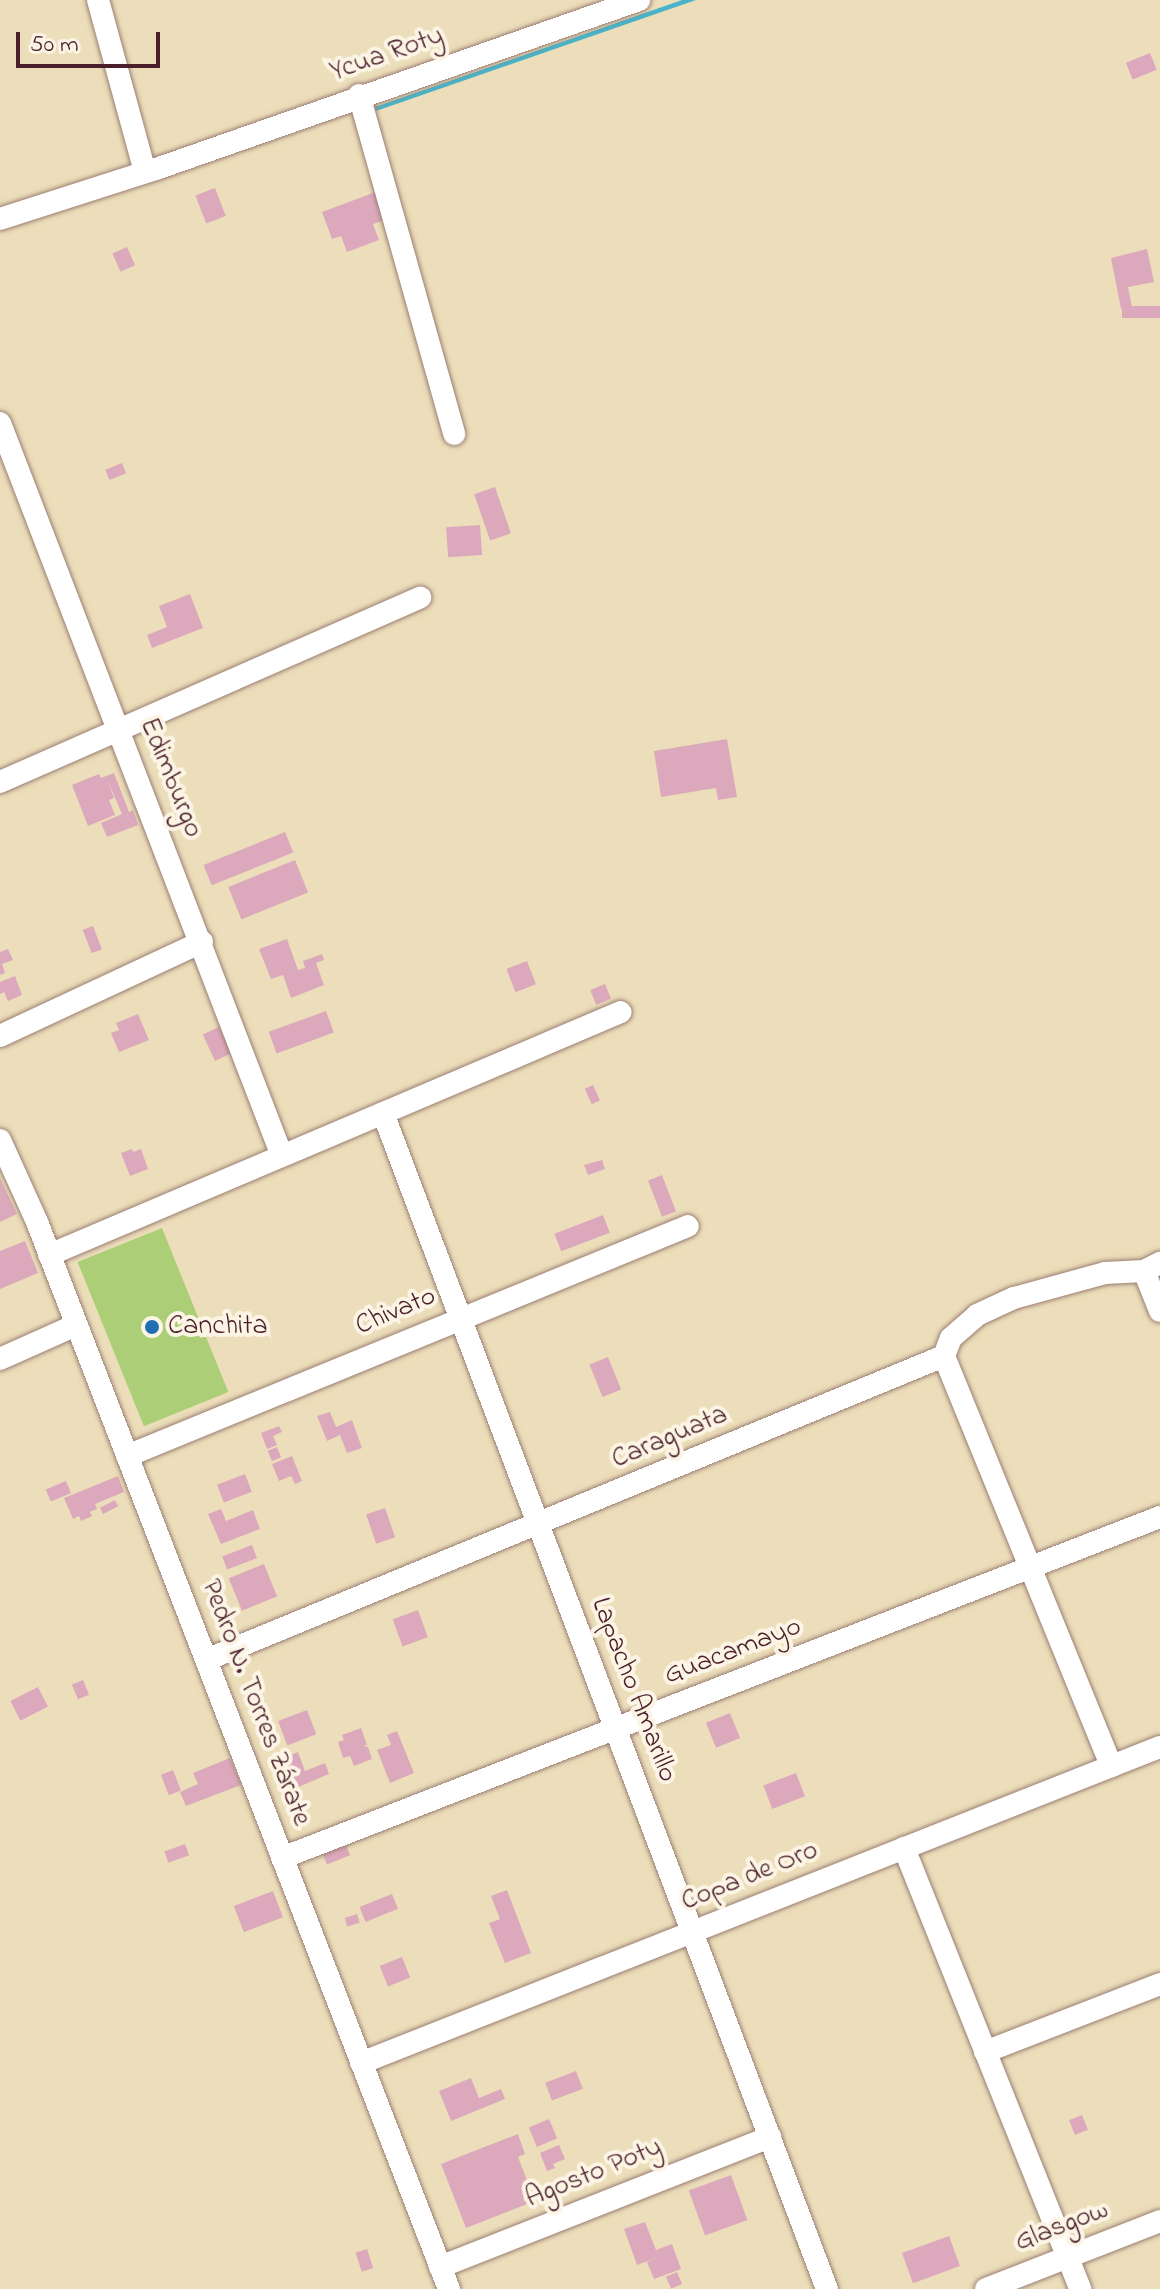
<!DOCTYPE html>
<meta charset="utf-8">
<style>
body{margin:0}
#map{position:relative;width:1160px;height:2289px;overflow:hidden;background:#ecdeba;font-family:"Indie Flower",sans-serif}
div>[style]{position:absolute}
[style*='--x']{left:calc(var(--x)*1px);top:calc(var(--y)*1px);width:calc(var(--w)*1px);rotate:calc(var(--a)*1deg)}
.green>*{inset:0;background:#abce77;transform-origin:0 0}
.water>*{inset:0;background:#4ab3c8}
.building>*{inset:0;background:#dca9bc;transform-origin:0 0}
.roads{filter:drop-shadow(0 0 2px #9b7e72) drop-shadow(0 0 2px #9b7e72)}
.minor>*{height:22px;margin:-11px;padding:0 11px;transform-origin:11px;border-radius:11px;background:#fff}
.dots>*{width:22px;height:22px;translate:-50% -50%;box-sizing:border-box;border:4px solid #fcf5e5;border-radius:50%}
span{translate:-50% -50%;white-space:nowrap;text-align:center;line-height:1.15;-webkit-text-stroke:8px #fcf5e5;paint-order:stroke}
.street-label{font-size:28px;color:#4a1f2b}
.poi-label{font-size:28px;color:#4a1f2b}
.left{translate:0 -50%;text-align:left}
.scale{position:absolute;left:16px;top:32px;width:144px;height:36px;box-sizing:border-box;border:4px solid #4a1f2b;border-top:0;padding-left:10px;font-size:24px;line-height:28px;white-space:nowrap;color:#4a1f2b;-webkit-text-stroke:6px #fcf5e5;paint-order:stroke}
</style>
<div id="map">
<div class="green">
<div style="left:162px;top:1228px;width:177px;height:91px;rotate:68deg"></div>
</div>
<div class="water">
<div style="clip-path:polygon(682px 0,696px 0,376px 111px,375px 107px)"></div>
</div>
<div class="building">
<div style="left:1150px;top:53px;width:18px;height:26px;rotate:68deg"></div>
<div style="left:215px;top:188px;width:30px;height:21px;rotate:69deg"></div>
<div style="clip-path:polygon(381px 190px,391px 218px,373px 224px,379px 240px,347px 252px,341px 236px,332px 239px,322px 212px)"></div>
<div style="left:127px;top:247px;width:20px;height:16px;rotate:66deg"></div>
<div style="clip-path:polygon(1147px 249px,1154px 282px,1128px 287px,1132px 307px,1121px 309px,1111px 258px)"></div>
<div style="left:1160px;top:306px;width:12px;height:38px;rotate:90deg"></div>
<div style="left:122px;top:463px;width:11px;height:18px;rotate:68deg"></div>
<div style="left:495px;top:487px;width:49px;height:22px;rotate:71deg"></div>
<div style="left:480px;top:525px;width:30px;height:34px;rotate:86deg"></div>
<div style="clip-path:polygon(190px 594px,203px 628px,152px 648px,147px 635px,167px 627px,159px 606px)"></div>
<div style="clip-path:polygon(727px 739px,737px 797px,718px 800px,716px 788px,661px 797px,654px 751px)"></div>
<div style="clip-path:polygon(114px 773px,129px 812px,133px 810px,138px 825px,107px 837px,101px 823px,122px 814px,108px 781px,114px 798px,109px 800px,115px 815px,88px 826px,72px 785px,99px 774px,101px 778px)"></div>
<div style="left:285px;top:832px;width:22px;height:88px;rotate:68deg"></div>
<div style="left:295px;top:860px;width:35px;height:72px;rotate:68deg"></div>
<div style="left:93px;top:926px;width:25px;height:11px;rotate:69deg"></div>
<div style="clip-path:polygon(287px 939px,298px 970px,305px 968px,303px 961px,322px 954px,324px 960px,316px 963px,324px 985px,291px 998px,283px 975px,271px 979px,259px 949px)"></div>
<div style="clip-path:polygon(8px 949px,13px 960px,2px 964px,5px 973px,0 975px,0 952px)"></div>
<div style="left:527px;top:961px;width:25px;height:22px;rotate:69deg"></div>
<div style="clip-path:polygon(15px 976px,22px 995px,8px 1001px,4px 992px,0 994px,0 982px)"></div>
<div style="left:605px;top:984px;width:16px;height:16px;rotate:68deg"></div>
<div style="left:326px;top:1011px;width:23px;height:61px;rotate:70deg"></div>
<div style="clip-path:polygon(138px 1014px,149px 1040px,119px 1052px,111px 1033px,119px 1030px,116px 1023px)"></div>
<div style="left:219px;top:1027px;width:29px;height:18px;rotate:65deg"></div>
<div style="left:593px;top:1085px;width:17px;height:9px;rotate:66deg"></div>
<div style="clip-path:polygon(132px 1149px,133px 1152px,141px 1149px,148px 1169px,130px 1176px,121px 1153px)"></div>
<div style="clip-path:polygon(602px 1160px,605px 1169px,588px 1175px,584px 1165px)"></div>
<div style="left:662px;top:1175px;width:39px;height:15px;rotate:69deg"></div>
<div style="clip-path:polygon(0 1178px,17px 1214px,0 1222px)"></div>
<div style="left:603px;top:1215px;width:19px;height:52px;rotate:69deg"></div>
<div style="clip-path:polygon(25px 1241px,38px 1273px,0 1289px,0 1251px)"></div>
<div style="left:608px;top:1357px;width:35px;height:20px;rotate:68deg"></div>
<div style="clip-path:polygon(330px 1412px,336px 1427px,352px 1420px,362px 1448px,347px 1453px,340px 1435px,327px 1441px,317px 1416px)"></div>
<div style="clip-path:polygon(279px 1426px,282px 1432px,273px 1436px,277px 1445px,267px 1449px,261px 1433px)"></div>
<div style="left:277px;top:1447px;width:11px;height:10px;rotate:68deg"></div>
<div style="clip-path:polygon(292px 1456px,302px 1481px,295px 1484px,291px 1476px,279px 1481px,272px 1464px)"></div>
<div style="left:245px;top:1474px;width:19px;height:30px;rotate:69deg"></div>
<div style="clip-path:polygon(118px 1476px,124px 1492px,95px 1504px,97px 1509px,90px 1512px,92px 1516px,81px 1521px,79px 1516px,73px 1519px,64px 1498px)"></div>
<div style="left:66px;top:1481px;width:13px;height:22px;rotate:67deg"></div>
<div style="left:115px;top:1500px;width:7px;height:17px;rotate:63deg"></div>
<div style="left:385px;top:1508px;width:31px;height:20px;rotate:71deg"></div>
<div style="clip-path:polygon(221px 1509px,226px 1521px,253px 1510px,260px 1529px,221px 1544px,208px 1514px)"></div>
<div style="left:252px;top:1545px;width:14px;height:32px;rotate:69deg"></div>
<div style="left:264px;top:1564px;width:35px;height:38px;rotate:68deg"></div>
<div style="left:418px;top:1610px;width:29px;height:27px;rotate:70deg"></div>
<div style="left:83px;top:1680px;width:16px;height:12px;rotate:68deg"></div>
<div style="left:38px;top:1687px;width:22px;height:31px;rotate:63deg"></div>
<div style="left:307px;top:1710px;width:26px;height:31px;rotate:69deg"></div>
<div style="left:730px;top:1713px;width:27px;height:26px;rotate:68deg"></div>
<div style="clip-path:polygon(361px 1728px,367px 1745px,363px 1746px,368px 1747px,372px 1759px,354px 1766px,350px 1756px,343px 1758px,338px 1742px,344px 1740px,342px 1735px)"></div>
<div style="clip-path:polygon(397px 1731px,414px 1773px,390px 1783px,377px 1750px,391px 1745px,387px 1735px)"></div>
<div style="clip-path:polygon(298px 1752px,305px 1771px,325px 1763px,329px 1774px,291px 1790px,279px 1760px)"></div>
<div style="clip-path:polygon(230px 1758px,241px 1785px,186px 1806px,180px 1792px,198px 1784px,193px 1773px)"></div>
<div style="left:173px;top:1770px;width:22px;height:13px;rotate:69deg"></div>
<div style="left:796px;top:1773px;width:25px;height:35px;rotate:69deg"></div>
<div style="left:185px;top:1844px;width:12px;height:22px;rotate:70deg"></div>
<div style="left:346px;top:1845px;width:11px;height:25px;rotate:68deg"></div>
<div style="clip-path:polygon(507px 1890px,531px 1953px,505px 1963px,489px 1923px,500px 1919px,491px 1896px)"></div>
<div style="left:273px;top:1891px;width:28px;height:42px;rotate:69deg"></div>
<div style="left:392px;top:1894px;width:16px;height:35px;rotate:68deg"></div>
<div style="left:357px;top:1914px;width:9px;height:13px;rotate:72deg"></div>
<div style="left:402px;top:1957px;width:22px;height:24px;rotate:68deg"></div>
<div style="left:576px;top:2071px;width:19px;height:33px;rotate:69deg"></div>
<div style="clip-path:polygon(471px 2078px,479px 2098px,501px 2089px,505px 2099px,451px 2121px,439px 2091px)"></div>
<div style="left:1082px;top:2115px;width:16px;height:14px;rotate:68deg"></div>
<div style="left:549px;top:2119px;width:21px;height:22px;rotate:67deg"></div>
<div style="clip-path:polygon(518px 2134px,525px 2154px,518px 2157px,535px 2201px,466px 2228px,441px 2164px)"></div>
<div style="clip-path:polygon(559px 2145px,565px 2159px,553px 2164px,555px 2168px,547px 2171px,540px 2153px)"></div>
<div style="left:731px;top:2175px;width:48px;height:45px;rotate:70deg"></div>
<div style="clip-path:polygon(645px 2222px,656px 2250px,672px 2244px,681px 2269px,654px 2279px,647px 2262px,659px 2257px,637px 2265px,624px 2229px)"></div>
<div style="left:949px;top:2236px;width:32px;height:50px;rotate:70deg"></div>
<div style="left:367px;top:2249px;width:20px;height:12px;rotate:72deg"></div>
<div style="left:677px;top:2272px;width:13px;height:12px;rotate:67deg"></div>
</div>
<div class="roads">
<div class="minor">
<div style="--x:98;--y:0;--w:178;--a:74.7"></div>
<div style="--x:359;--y:95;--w:352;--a:74.3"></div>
<div style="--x:0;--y:219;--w:164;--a:-17.8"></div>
<div style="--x:156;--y:169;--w:512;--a:-19.28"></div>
<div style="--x:0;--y:423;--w:785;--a:68.96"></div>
<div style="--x:0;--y:782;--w:459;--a:-23.7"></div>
<div style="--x:0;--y:1036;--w:223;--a:-25"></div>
<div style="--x:383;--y:1113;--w:1257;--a:69.32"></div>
<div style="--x:0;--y:1140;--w:90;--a:65.7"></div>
<div style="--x:37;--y:1222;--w:1144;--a:68.89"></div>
<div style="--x:49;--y:1255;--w:621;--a:-23.02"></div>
<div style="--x:1144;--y:1271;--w:43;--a:68.2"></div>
<div style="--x:944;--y:1356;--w:443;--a:67.8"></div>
<div style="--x:0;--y:1359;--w:83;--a:-24.1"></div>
<div style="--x:127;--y:1456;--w:606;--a:-22.29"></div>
<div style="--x:206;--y:1660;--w:798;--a:-22.39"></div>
<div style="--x:944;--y:1356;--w:19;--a:-69"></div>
<div style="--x:951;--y:1338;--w:35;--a:-41"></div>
<div style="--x:977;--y:1315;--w:41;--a:-24.7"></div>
<div style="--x:1014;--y:1298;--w:94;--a:-15.4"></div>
<div style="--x:1105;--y:1273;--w:39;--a:-3"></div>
<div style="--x:1144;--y:1271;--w:18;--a:-27"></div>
<div style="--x:904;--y:1848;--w:475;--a:68.2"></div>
<div style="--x:282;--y:1858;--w:942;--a:-21.23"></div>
<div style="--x:985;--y:2052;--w:188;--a:-21.2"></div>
<div style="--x:361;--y:2063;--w:859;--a:-21.58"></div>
<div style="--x:440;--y:2267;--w:355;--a:-21.5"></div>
<div style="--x:986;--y:2289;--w:187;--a:-21.3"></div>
</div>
</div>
<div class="dots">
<div style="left:152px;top:1327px;background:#1f6fb2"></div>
</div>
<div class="street-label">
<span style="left:387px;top:55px;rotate:-19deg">Ycua Roty</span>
<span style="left:170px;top:778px;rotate:68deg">Edimburgo</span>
<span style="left:396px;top:1312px;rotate:-23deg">Chivato</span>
<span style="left:670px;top:1438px;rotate:-23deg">Caraguata</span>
<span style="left:733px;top:1652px;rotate:-21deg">Guacamayo</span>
<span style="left:633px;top:1690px;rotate:69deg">Lapacho Amarillo</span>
<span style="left:255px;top:1703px;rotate:69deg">Pedro N. Torres Zárate</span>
<span style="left:750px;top:1877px;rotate:-22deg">Copa de Oro</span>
<span style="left:594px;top:2174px;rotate:-22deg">Agosto Poty</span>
<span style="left:1062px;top:2227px;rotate:-21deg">Glasgow</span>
</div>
<div class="poi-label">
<span class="left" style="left:168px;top:1327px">Canchita</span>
</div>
<div class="scale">50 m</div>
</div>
